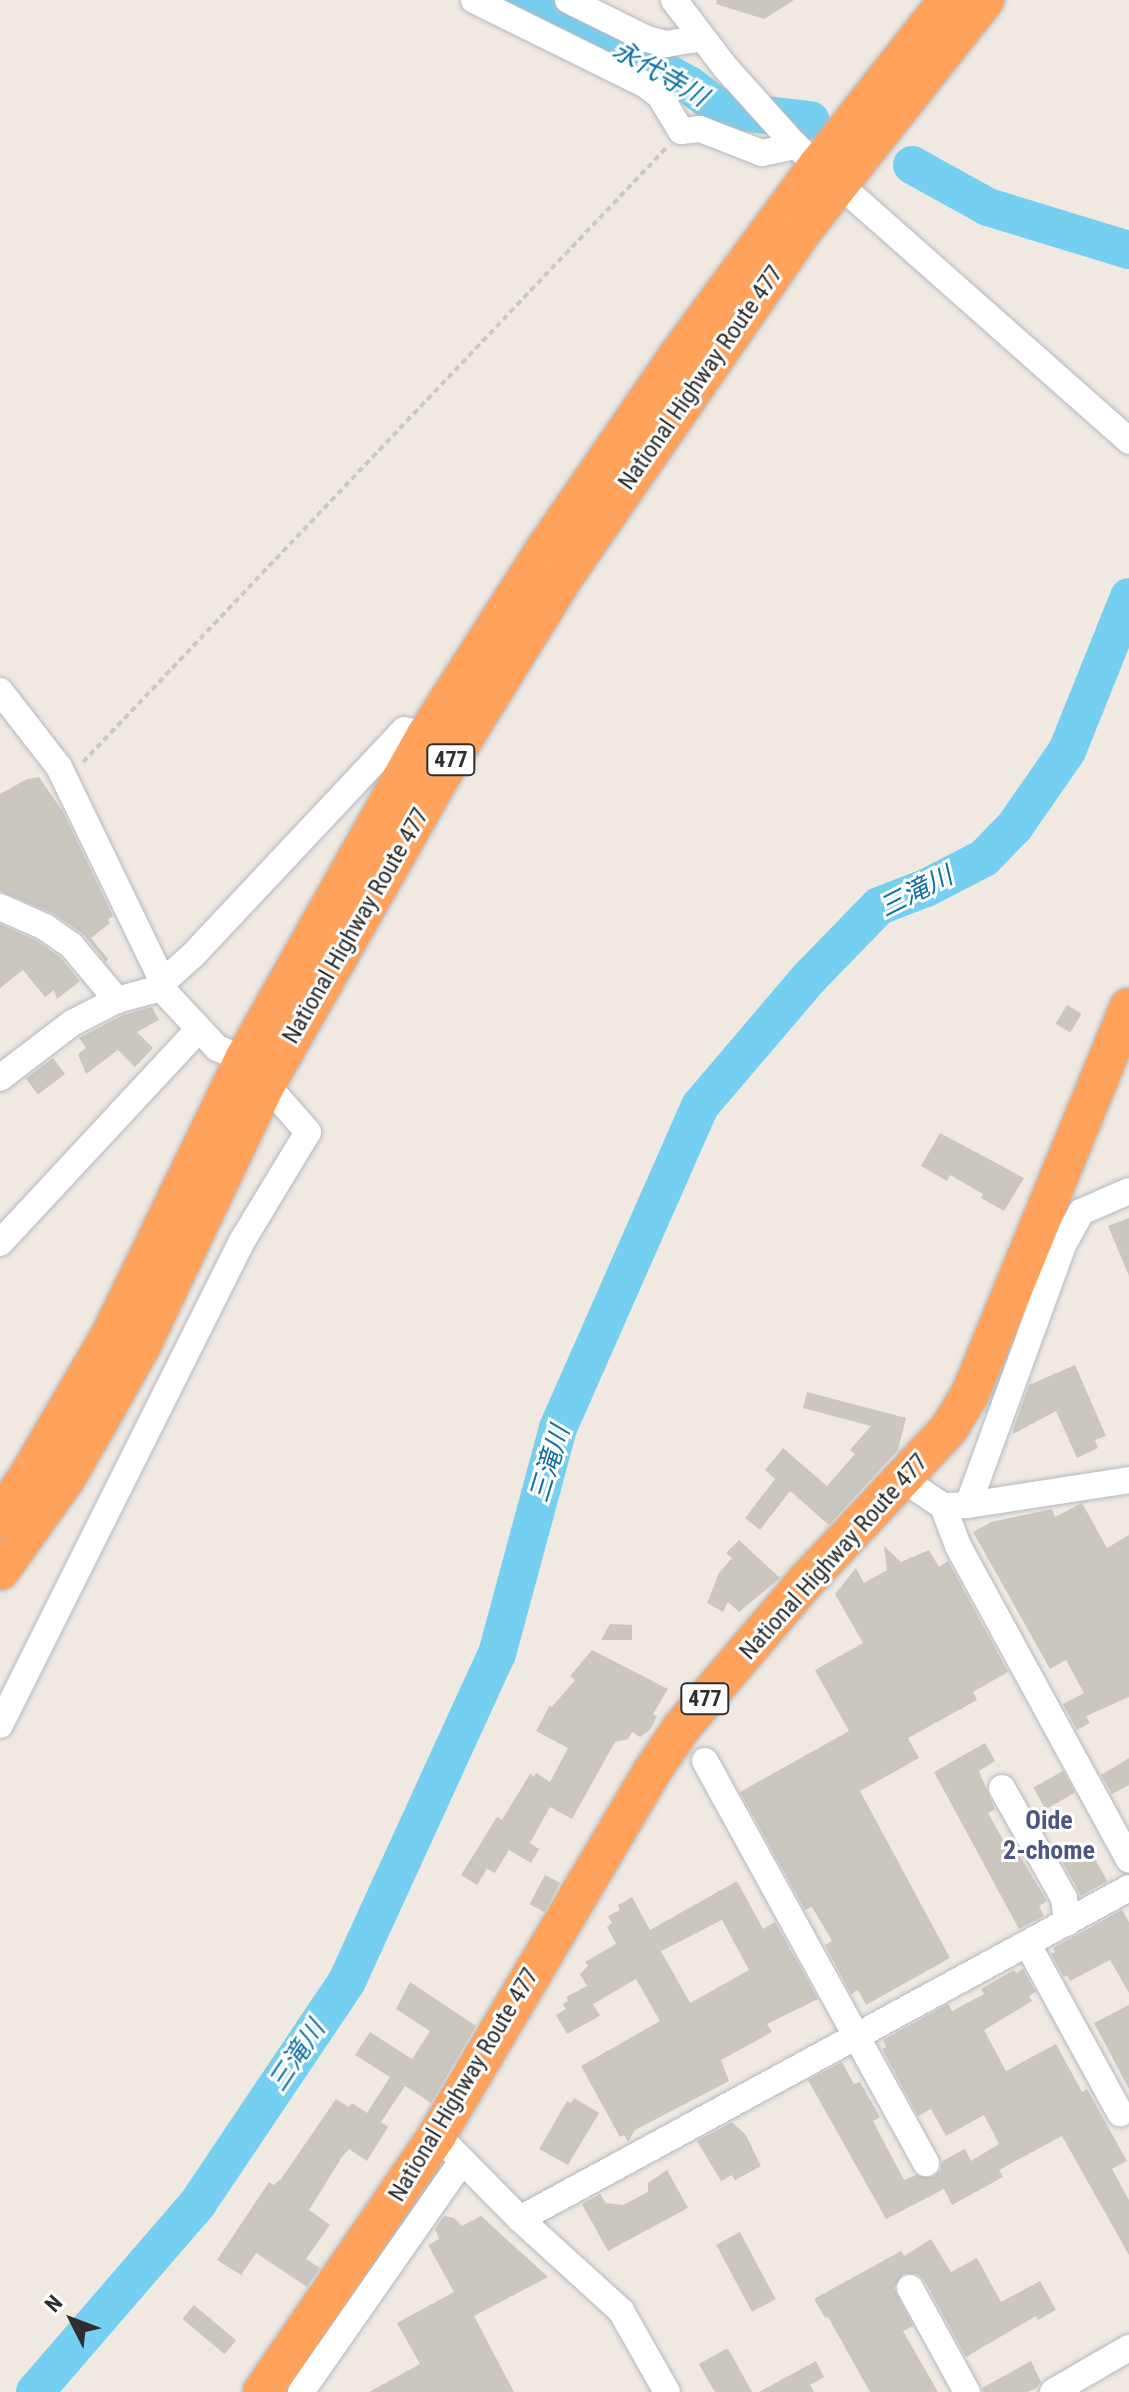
<!DOCTYPE html>
<meta charset="utf-8">
<style>
body{margin:0}
#map{position:relative;width:1129px;height:2392px;overflow:hidden;background:#efe9e1;font-family:"Roboto Condensed","Noto Sans JP",sans-serif}
div>[style]{position:absolute}
[style*='--x']{left:calc(var(--x)*1px);top:calc(var(--y)*1px);width:calc(var(--w)*1px);rotate:calc(var(--a)*1deg)}
.river>*{height:38px;margin:-19px;padding:0 19px;transform-origin:19px;border-radius:19px;background:#75cff0}
.building>*{inset:0;background:#cbc7bf;transform-origin:0 0}
.path>*{height:4px;margin-top:-2px;transform-origin:0;background:repeating-linear-gradient(90deg,#c9c9c9 0 6px,transparent 0 10px)}
.roads{filter:drop-shadow(0 0 2px #b4b7c1) drop-shadow(0 0 2px #b4b7c1)}
.minor>*{height:26px;margin:-13px;padding:0 13px;transform-origin:13px;border-radius:13px;background:#fff}
.highway>*{height:38px;margin:-19px;padding:0 19px;transform-origin:19px;border-radius:19px;background:#ffa35c}
span{translate:-50% -50%;white-space:nowrap;text-align:center;line-height:1.15;-webkit-text-stroke:6px #fff;paint-order:stroke}
.shield-label span{padding:2px 6px;background:#fff;border:2px solid;border-radius:6px;-webkit-text-stroke-width:0}
.shield-label{font-size:22px;color:#2e2e2e;font-weight:700}
.street-label{font-size:24px;color:#2e2e2e}
.water-label{font-size:26px;color:#0d6fa3;font-style:italic}
.neighbourhood-label{font-size:26px;color:#4d5680;font-weight:700}
.north{position:absolute;left:32px;top:2280px;width:80px;height:80px;-webkit-text-stroke:6px #fff;paint-order:stroke;rotate:312deg;font-size:22px;font-weight:700;line-height:32px;text-align:center;color:#2e2e2e}
.north::after{content:'';display:block;margin:auto;width:28px;height:36px;background:#2e2e2e;clip-path:polygon(50% 0,100% 100%,50% 72%,0 100%)}
</style>
<div id="map">
<div class="river">
<div style="--x:517;--y:0;--w:136;--a:25.2"></div>
<div style="--x:640;--y:58;--w:56;--a:28.9"></div>
<div style="--x:689;--y:85;--w:41;--a:37.1"></div>
<div style="--x:722;--y:110;--w:89;--a:6.5"></div>
<div style="--x:912;--y:165;--w:87;--a:28.9"></div>
<div style="--x:988;--y:207;--w:147;--a:17"></div>
<div style="--x:35;--y:2392;--w:250;--a:-49.2"></div>
<div style="--x:198;--y:2203;--w:267;--a:-56.1"></div>
<div style="--x:347;--y:1981;--w:360;--a:-65.4"></div>
<div style="--x:497;--y:1654;--w:234;--a:-74.9"></div>
<div style="--x:558;--y:1428;--w:352;--a:-66.2"></div>
<div style="--x:700;--y:1106;--w:168;--a:-49.6"></div>
<div style="--x:809;--y:978;--w:100;--a:-45.8"></div>
<div style="--x:879;--y:906;--w:50;--a:-21"></div>
<div style="--x:926;--y:888;--w:65;--a:-27.3"></div>
<div style="--x:984;--y:858;--w:45;--a:-45.9"></div>
<div style="--x:1015;--y:826;--w:91;--a:-55.3"></div>
<div style="--x:1067;--y:751;--w:166;--a:-68.1"></div>
</div>
<div class="building">
<div style="clip-path:polygon(717px 0,794px 0,764px 19px,716px 4px)"></div>
<div style="clip-path:polygon(39px 777px,63px 812px,113px 916px,108px 920px,110px 923px,91px 938px,108px 959px,106px 962px,83px 934px,54px 914px,0 891px,0 794px,27px 779px)"></div>
<div style="clip-path:polygon(0 924px,37px 941px,60px 957px,80px 981px,57px 999px,54px 990px,45px 997px,23px 970px,0 988px)"></div>
<div style="left:1067px;top:1005px;width:17px;height:22px;rotate:31deg"></div>
<div style="clip-path:polygon(152px 1007px,159px 1020px,137px 1032px,153px 1048px,135px 1067px,118px 1050px,86px 1074px,78px 1054px,86px 1048px,79px 1038px,123px 1015px)"></div>
<div style="left:53px;top:1058px;width:20px;height:34px;rotate:53deg"></div>
<div style="clip-path:polygon(940px 1133px,1024px 1178px,1004px 1211px,981px 1198px,983px 1194px,950px 1175px,947px 1181px,921px 1166px)"></div>
<div style="clip-path:polygon(1129px 1218px,1129px 1276px,1108px 1226px)"></div>
<div style="clip-path:polygon(1075px 1365px,1106px 1436px,1095px 1440px,1098px 1448px,1077px 1458px,1056px 1411px,1013px 1434px,1013px 1430px,1029px 1385px)"></div>
<div style="clip-path:polygon(807px 1392px,906px 1418px,898px 1450px,829px 1525px,790px 1491px,760px 1530px,745px 1518px,775px 1479px,765px 1470px,783px 1448px,827px 1486px,855px 1454px,850px 1450px,871px 1426px,803px 1408px)"></div>
<div style="clip-path:polygon(1082px 1503px,1107px 1548px,1129px 1535px,1129px 1697px,1086px 1716px,1090px 1723px,1077px 1730px,1063px 1704px,1084px 1693px,1066px 1660px,1050px 1669px,973px 1532px,991px 1522px,1052px 1509px,1055px 1517px)"></div>
<div style="clip-path:polygon(739px 1540px,780px 1578px,739px 1612px,728px 1602px,723px 1612px,707px 1603px,719px 1573px,732px 1558px,726px 1553px)"></div>
<div style="clip-path:polygon(884px 1546px,901px 1562px,929px 1550px,939px 1567px,948px 1561px,1008px 1672px,973px 1692px,977px 1700px,908px 1738px,919px 1758px,860px 1791px,950px 1958px,866px 2005px,858px 1990px,851px 1994px,825px 1945px,832px 1941px,812px 1907px,805px 1910px,740px 1792px,849px 1731px,815px 1670px,863px 1643px,835px 1594px,856px 1568px,864px 1583px,887px 1570px)"></div>
<div style="clip-path:polygon(610px 1624px,632px 1625px,632px 1640px,601px 1640px)"></div>
<div style="clip-path:polygon(592px 1650px,668px 1689px,653px 1714px,657px 1716px,650px 1730px,640px 1737px,632px 1732px,628px 1739px,615px 1742px,572px 1819px,550px 1807px,530px 1843px,539px 1849px,531px 1863px,509px 1850px,495px 1873px,487px 1869px,477px 1885px,461px 1875px,497px 1817px,502px 1820px,530px 1774px,534px 1777px,536px 1773px,550px 1782px,568px 1748px,536px 1731px,550px 1705px,552px 1707px,575px 1680px,570px 1676px)"></div>
<div style="clip-path:polygon(985px 1743px,995px 1761px,979px 1771px,995px 1809px,988px 1813px,1012px 1856px,1018px 1853px,1047px 1901px,1039px 1906px,1044px 1916px,1019px 1929px,934px 1772px)"></div>
<div style="clip-path:polygon(1129px 1758px,1129px 1785px,1112px 1794px,1101px 1775px)"></div>
<div style="left:1063px;top:1771px;width:25px;height:34px;rotate:61deg"></div>
<div style="left:1089px;top:1848px;width:38px;height:30px;rotate:61deg"></div>
<div style="left:545px;top:1875px;width:17px;height:33px;rotate:28deg"></div>
<div style="clip-path:polygon(evenodd,737px 1881px,763px 1929px,775px 1922px,818px 1999px,767px 2024px,772px 2032px,721px 2060px,729px 2081px,635px 2130px,628px 2142px,624px 2135px,620px 2137px,581px 2066px,660px 2021px,636px 1979px,593px 2004px,600px 2016px,567px 2034px,556px 2015px,566px 2009px,563px 2004px,568px 2001px,566px 1997px,587px 1986px,580px 1974px,588px 1966px,585px 1962px,616px 1944px,607px 1927px,612px 1923px,608px 1916px,620px 1910px,618px 1905px,632px 1897px,650px 1930px,737px 1881px,722px 1920px,749px 1970px,690px 2003px,661px 1951px,722px 1920px)"></div>
<div style="clip-path:polygon(1122px 1910px,1129px 1922px,1129px 1993px,1110px 1960px,1070px 1981px,1067px 1975px,1064px 1977px,1051px 1954px,1055px 1952px,1053px 1948px)"></div>
<div style="clip-path:polygon(1023px 1969px,1036px 1992px,1029px 1996px,1032px 2001px,984px 2030px,1006px 2071px,1056px 2044px,1082px 2092px,1087px 2089px,1127px 2161px,1112px 2169px,1129px 2200px,1129px 2255px,1062px 2136px,999px 2170px,1003px 2177px,952px 2205px,944px 2189px,886px 2219px,808px 2080px,842px 2062px,854px 2084px,860px 2082px,880px 2117px,873px 2121px,904px 2180px,916px 2175px,933px 2177px,940px 2171px,942px 2161px,965px 2149px,971px 2161px,999px 2144px,984px 2115px,946px 2136px,931px 2109px,918px 2116px,882px 2049px,886px 2047px,883px 2040px,948px 2004px,952px 2011px,984px 1994px,981px 1989px,1014px 1970px,1016px 1973px)"></div>
<div style="clip-path:polygon(410px 1982px,476px 2026px,431px 2103px,405px 2086px,381px 2122px,388px 2127px,367px 2161px,349px 2149px,342px 2157px,309px 2210px,330px 2225px,306px 2259px,320px 2268px,307px 2287px,256px 2253px,241px 2275px,217px 2260px,269px 2182px,274px 2185px,281px 2179px,336px 2099px,349px 2107px,352px 2103px,367px 2113px,390px 2077px,355px 2055px,370px 2032px,412px 2059px,430px 2031px,396px 2009px)"></div>
<div style="clip-path:polygon(1129px 2005px,1129px 2089px,1094px 2023px)"></div>
<div style="clip-path:polygon(574px 2098px,599px 2113px,568px 2165px,539px 2149px,567px 2101px,571px 2103px)"></div>
<div style="clip-path:polygon(732px 2122px,746px 2135px,761px 2166px,735px 2180px,732px 2175px,721px 2181px,697px 2141px)"></div>
<div style="clip-path:polygon(667px 2170px,688px 2208px,608px 2251px,582px 2204px,600px 2194px,606px 2203px,623px 2205px,648px 2192px,648px 2183px)"></div>
<div style="clip-path:polygon(444px 2216px,454px 2218px,462px 2226px,481px 2216px,548px 2277px,474px 2316px,514px 2392px,369px 2392px,420px 2364px,397px 2323px,454px 2292px,428px 2245px,439px 2239px,435px 2229px)"></div>
<div style="left:740px;top:2232px;width:76px;height:27px;rotate:62deg"></div>
<div style="clip-path:polygon(931px 2239px,951px 2272px,977px 2258px,1001px 2302px,1040px 2281px,1056px 2310px,1038px 2320px,1036px 2316px,966px 2357px,924px 2280px,918px 2274px,903px 2274px,894px 2288px,913px 2326px,903px 2331px,938px 2392px,870px 2392px,828px 2317px,825px 2318px,814px 2299px,901px 2251px,904px 2256px)"></div>
<div style="left:194px;top:2305px;width:55px;height:18px;rotate:40deg"></div>
<div style="clip-path:polygon(726px 2349px,729px 2350px,752px 2392px,715px 2392px,710px 2384px,699px 2364px)"></div>
<div style="clip-path:polygon(816px 2361px,824px 2377px,810px 2385px,814px 2392px,759px 2392px)"></div>
<div style="clip-path:polygon(1031px 2361px,1041px 2382px,1036px 2388px,1027px 2392px,983px 2392px,982px 2388px)"></div>
</div>
<div class="path">
<div style="--x:83;--y:762;--w:847;--a:-46.48"></div>
</div>
<div class="roads">
<div class="minor">
<div style="--x:474;--y:0;--w:192;--a:26.3"></div>
<div style="--x:646;--y:85;--w:18;--a:38"></div>
<div style="--x:660;--y:96;--w:41;--a:59"></div>
<div style="--x:681;--y:131;--w:19;--a:-6"></div>
<div style="--x:700;--y:129;--w:66;--a:21.2"></div>
<div style="--x:762;--y:153;--w:35;--a:-12"></div>
<div style="--x:568;--y:0;--w:88;--a:26.3"></div>
<div style="--x:647;--y:39;--w:20;--a:15"></div>
<div style="--x:666;--y:44;--w:37;--a:-9"></div>
<div style="--x:674;--y:0;--w:84;--a:52.7"></div>
<div style="--x:725;--y:67;--w:106;--a:48.1"></div>
<div style="--x:796;--y:146;--w:445;--a:41.5"></div>
<div style="--x:0;--y:691;--w:96;--a:52.2"></div>
<div style="--x:59;--y:767;--w:239;--a:64.2"></div>
<div style="--x:0;--y:907;--w:49;--a:24"></div>
<div style="--x:45;--y:927;--w:32;--a:35"></div>
<div style="--x:71;--y:945;--w:72;--a:50.1"></div>
<div style="--x:161;--y:988;--w:6;--a:-72"></div>
<div style="--x:163;--y:982;--w:40;--a:-42"></div>
<div style="--x:193;--y:955;--w:308;--a:-46.8"></div>
<div style="--x:404;--y:730;--w:23;--a:13"></div>
<div style="--x:0;--y:1078;--w:91;--a:-37.4"></div>
<div style="--x:72;--y:1023;--w:51;--a:-27.1"></div>
<div style="--x:117;--y:1000;--w:46;--a:-15.3"></div>
<div style="--x:0;--y:1243;--w:291;--a:-47.1"></div>
<div style="--x:904;--y:1480;--w:47;--a:33.7"></div>
<div style="--x:943;--y:1506;--w:25;--a:-2"></div>
<div style="--x:968;--y:1505;--w:163;--a:-8.8"></div>
<div style="--x:968;--y:1505;--w:277;--a:-69.9"></div>
<div style="--x:1063;--y:1245;--w:38;--a:-61"></div>
<div style="--x:1081;--y:1212;--w:52;--a:-23.6"></div>
<div style="--x:943;--y:1506;--w:43;--a:69.4"></div>
<div style="--x:958;--y:1546;--w:357;--a:61.4"></div>
<div style="--x:0;--y:1725;--w:541;--a:-63.43"></div>
<div style="--x:242;--y:1241;--w:127;--a:-58.8"></div>
<div style="--x:308;--y:1132;--w:97;--a:-131.2"></div>
<div style="--x:244;--y:1059;--w:29;--a:-158"></div>
<div style="--x:217;--y:1048;--w:82;--a:-133"></div>
<div style="--x:705;--y:1761;--w:459;--a:61.2"></div>
<div style="--x:1002;--y:1788;--w:126;--a:60.6"></div>
<div style="--x:1064;--y:1898;--w:25;--a:83"></div>
<div style="--x:1028;--y:1945;--w:192;--a:61.3"></div>
<div style="--x:437;--y:2135;--w:118;--a:45.3"></div>
<div style="--x:520;--y:2219;--w:137;--a:42.3"></div>
<div style="--x:621;--y:2311;--w:93;--a:60.4"></div>
<div style="--x:520;--y:2219;--w:693;--a:-28.52"></div>
<div style="--x:910;--y:2288;--w:119;--a:61.3"></div>
<div style="--x:301;--y:2392;--w:282;--a:-55.1"></div>
<div style="--x:1053;--y:2392;--w:88;--a:-30.1"></div>
</div>
<div class="highway">
<div style="--x:0;--y:1516;--w:49;--a:-55"></div>
<div style="--x:28;--y:1476;--w:163;--a:-59.8"></div>
<div style="--x:110;--y:1335;--w:307;--a:-64.1"></div>
<div style="--x:244;--y:1059;--w:372;--a:-60.7"></div>
<div style="--x:426;--y:735;--w:224;--a:-57.4"></div>
<div style="--x:547;--y:546;--w:228;--a:-55.5"></div>
<div style="--x:676;--y:358;--w:240;--a:-53.7"></div>
<div style="--x:818;--y:165;--w:210;--a:-51.8"></div>
<div style="--x:0;--y:1571;--w:112;--a:-54.5"></div>
<div style="--x:65;--y:1480;--w:72;--a:-59.9"></div>
<div style="--x:101;--y:1418;--w:84;--a:-60.7"></div>
<div style="--x:142;--y:1345;--w:287;--a:-64.6"></div>
<div style="--x:265;--y:1086;--w:365;--a:-60.4"></div>
<div style="--x:445;--y:769;--w:226;--a:-58.2"></div>
<div style="--x:564;--y:577;--w:423;--a:-55.4"></div>
<div style="--x:804;--y:229;--w:292;--a:-51.7"></div>
<div style="--x:262;--y:2392;--w:311;--a:-55.7"></div>
<div style="--x:437;--y:2135;--w:421;--a:-59.4"></div>
<div style="--x:651;--y:1773;--w:55;--a:-56"></div>
<div style="--x:682;--y:1727;--w:192;--a:-49.7"></div>
<div style="--x:806;--y:1581;--w:207;--a:-46.8"></div>
<div style="--x:948;--y:1430;--w:42;--a:-58.6"></div>
<div style="--x:970;--y:1394;--w:418;--a:-67.7"></div>
</div>
</div>
<div class="shield-label">
<span style="left:451px;top:760px">477</span>
<span style="left:705px;top:1699px">477</span>
</div>
<div class="street-label">
<span style="left:701px;top:378px;rotate:-55deg">National Highway Route 477</span>
<span style="left:356px;top:926px;rotate:-60deg">National Highway Route 477</span>
<span style="left:834px;top:1557px;rotate:-48deg">National Highway Route 477</span>
<span style="left:464px;top:2085px;rotate:-59deg">National Highway Route 477</span>
</div>
<div class="water-label">
<span style="left:660px;top:74px;rotate:30deg">永代寺川</span>
<span style="left:916px;top:892px;rotate:-27deg">三滝川</span>
<span style="left:550px;top:1464px;rotate:-73deg">三滝川</span>
<span style="left:297px;top:2056px;rotate:-56deg">三滝川</span>
</div>
<div class="neighbourhood-label">
<span style="left:1049px;top:1836px">Oide<br>2-chome</span>
</div>
<div class="north">N</div>
</div>
